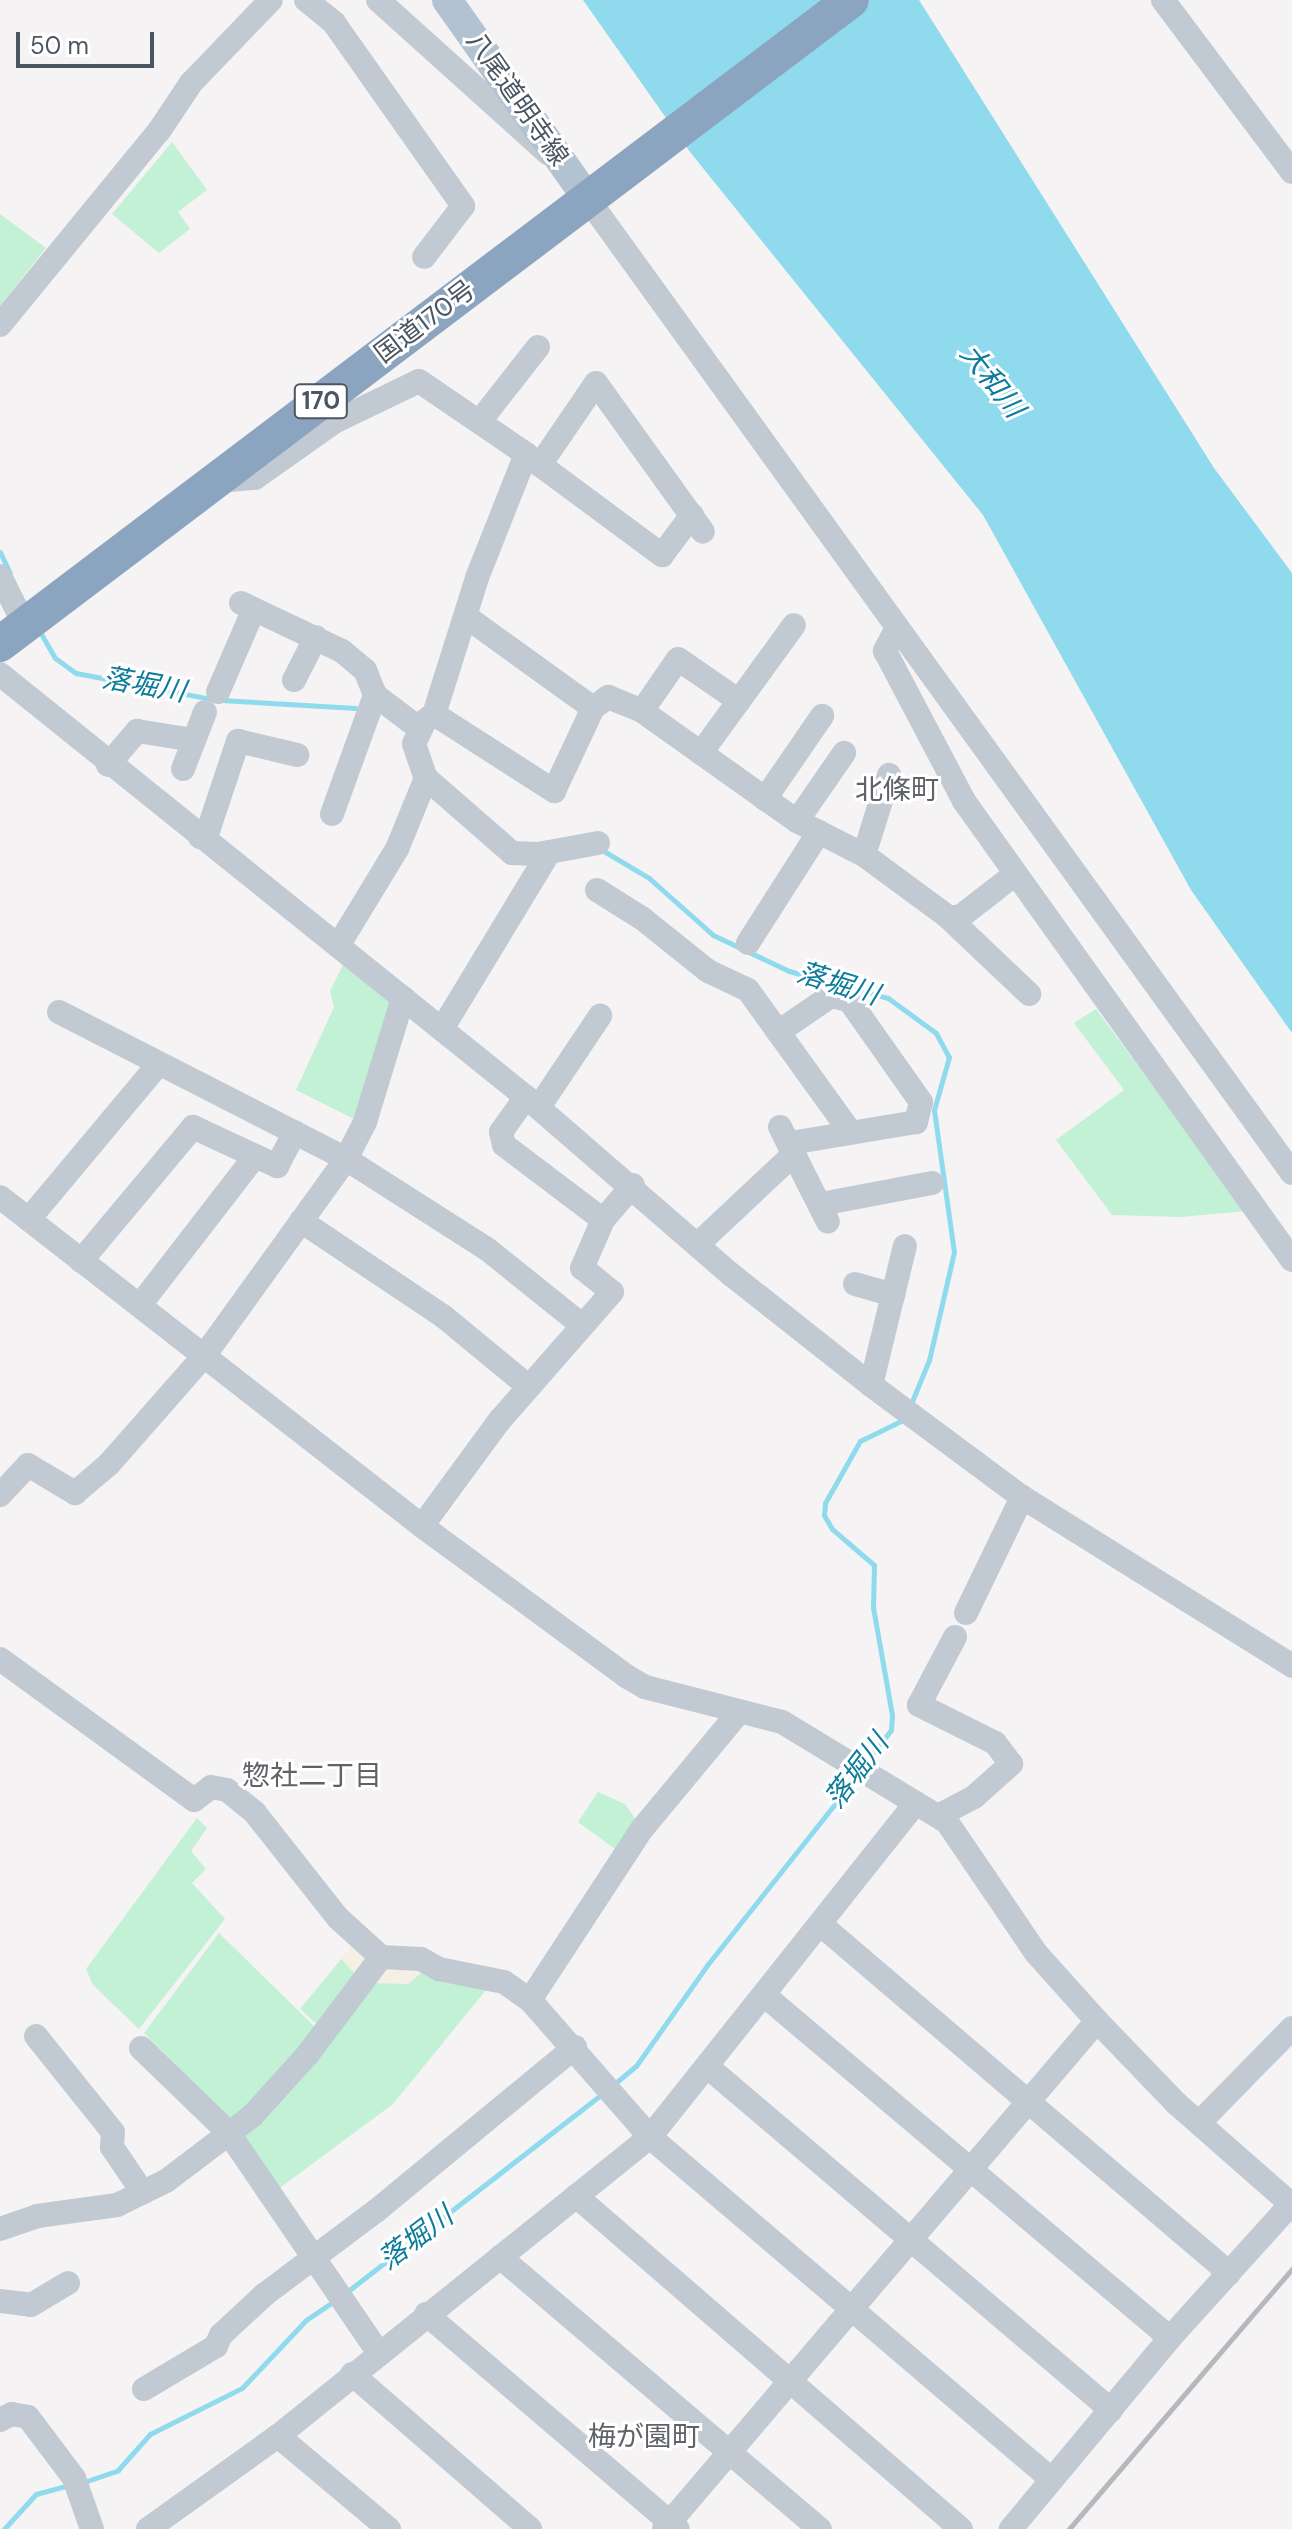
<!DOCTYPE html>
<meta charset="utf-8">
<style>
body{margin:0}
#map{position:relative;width:1292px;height:2529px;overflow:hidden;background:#f5f3f3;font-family:"DM Sans","Noto Sans JP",sans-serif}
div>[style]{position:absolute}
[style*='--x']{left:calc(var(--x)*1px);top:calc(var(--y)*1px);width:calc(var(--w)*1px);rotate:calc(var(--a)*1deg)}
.green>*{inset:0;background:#c3f1d5}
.sand>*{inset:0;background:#f5f0e5}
.water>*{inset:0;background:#90daee}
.stream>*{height:5px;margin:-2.5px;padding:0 2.5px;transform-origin:2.5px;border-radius:2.5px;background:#90daee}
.minor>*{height:24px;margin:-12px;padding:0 12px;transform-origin:12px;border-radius:12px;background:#c1cad2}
.major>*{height:30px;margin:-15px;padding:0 15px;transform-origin:15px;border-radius:15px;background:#b3c2d1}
.highway>*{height:36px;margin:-18px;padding:0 18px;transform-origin:18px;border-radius:18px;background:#8ba5c1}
.rail>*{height:5px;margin:-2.5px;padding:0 2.5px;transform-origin:2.5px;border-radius:2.5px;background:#b5b8bd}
span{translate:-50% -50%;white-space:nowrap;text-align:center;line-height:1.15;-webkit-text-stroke:6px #fff;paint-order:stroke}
.shield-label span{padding:2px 6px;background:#fff;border:2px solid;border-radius:6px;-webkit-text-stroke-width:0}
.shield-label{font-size:24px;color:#4a5661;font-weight:700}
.street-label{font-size:26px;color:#4a5661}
.water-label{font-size:28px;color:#0c7c9b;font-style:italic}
.neighbourhood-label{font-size:28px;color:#5f6368}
.scale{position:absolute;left:16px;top:32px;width:138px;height:36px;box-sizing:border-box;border:4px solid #4a5661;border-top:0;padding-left:10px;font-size:24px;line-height:28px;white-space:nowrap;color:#4a5661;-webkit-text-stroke:6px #fff;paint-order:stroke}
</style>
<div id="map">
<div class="green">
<div style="clip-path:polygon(172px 142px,207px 190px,178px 212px,190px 229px,159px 253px,112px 214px)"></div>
<div style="clip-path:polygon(0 214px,46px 248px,0 306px)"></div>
<div style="clip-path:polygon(344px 963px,393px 1000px,356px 1120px,296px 1090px,334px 1007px,330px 991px)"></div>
<div style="clip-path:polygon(1096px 1009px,1246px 1211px,1181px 1217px,1112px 1215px,1056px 1140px,1124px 1090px,1074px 1023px)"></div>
<div style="clip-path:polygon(598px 1792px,625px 1804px,639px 1824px,618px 1851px,578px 1822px)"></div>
<div style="clip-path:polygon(197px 1818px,207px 1828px,191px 1851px,206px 1869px,192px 1883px,225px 1919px,139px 2029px,93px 1985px,86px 1969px)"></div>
<div style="clip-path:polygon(219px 1933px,316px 2028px,251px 2107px,228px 2118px,144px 2033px)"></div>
<div style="clip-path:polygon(355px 1942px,374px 1959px,322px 2029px,300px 2009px)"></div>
<div style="clip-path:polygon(381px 1965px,491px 1984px,393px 2104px,277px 2190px,236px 2135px)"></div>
</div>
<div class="sand">
<div style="clip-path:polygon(355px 1942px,374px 1958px,359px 1978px,341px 1959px)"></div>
<div style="clip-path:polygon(381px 1965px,425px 1970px,408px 1984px,368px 1983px)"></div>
</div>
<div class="water">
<div style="clip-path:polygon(583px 0,919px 0,1214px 468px,1292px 573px,1292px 1033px,1191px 890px,983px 515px,690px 152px)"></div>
</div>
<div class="stream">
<div style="--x:0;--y:552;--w:23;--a:65"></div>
<div style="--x:40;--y:632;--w:30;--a:60"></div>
<div style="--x:55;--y:658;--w:26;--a:36"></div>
<div style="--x:76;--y:673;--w:137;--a:10.9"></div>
<div style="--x:221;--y:700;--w:135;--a:3.4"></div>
<div style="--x:602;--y:850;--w:55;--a:30.8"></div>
<div style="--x:649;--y:878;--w:86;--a:41.7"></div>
<div style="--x:713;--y:935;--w:84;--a:25.3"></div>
<div style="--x:789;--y:971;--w:103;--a:15.3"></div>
<div style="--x:888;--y:998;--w:59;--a:36.1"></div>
<div style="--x:936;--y:1033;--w:27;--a:62"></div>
<div style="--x:949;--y:1057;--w:55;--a:105.8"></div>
<div style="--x:934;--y:1110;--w:143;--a:82"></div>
<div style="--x:954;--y:1252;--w:111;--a:103"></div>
<div style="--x:929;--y:1360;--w:50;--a:112.4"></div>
<div style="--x:864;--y:1765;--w:44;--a:-52.4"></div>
<div style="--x:891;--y:1730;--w:15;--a:-86"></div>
<div style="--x:892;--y:1715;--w:110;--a:-100"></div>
<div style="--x:873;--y:1607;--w:42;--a:-88.6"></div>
<div style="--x:874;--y:1565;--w:55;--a:-139.4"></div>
<div style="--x:832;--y:1529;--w:16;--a:-120"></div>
<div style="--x:824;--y:1515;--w:12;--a:-85"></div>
<div style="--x:825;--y:1503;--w:71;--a:-60.6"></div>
<div style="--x:860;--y:1441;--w:50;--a:-26.1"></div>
<div style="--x:613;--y:2085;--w:30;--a:-40"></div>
<div style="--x:636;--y:2066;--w:125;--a:-54.8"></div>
<div style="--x:708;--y:1964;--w:238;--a:-51.6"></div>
<div style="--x:348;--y:2291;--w:321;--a:-37.8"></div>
<div style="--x:84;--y:2482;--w:36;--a:-19"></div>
<div style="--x:118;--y:2470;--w:48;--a:-48.4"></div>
<div style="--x:150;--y:2434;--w:103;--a:-26.6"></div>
<div style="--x:242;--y:2388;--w:93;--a:-46.7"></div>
<div style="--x:306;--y:2320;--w:36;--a:-34"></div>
<div style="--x:4;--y:2529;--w:47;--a:-47.6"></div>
<div style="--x:36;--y:2494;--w:35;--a:-15"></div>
</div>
<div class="minor">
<div style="--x:306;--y:0;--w:36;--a:39"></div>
<div style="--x:334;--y:23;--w:224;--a:54.8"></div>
<div style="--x:463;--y:206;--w:64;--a:127.4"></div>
<div style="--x:378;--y:0;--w:229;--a:42"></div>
<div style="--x:1163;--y:0;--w:215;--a:53.1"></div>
<div style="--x:587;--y:198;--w:1203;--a:54.13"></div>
<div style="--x:0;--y:325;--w:251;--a:-50.7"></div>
<div style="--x:159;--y:131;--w:58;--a:-56.3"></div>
<div style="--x:191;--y:83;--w:115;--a:-46.1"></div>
<div style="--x:480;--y:421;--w:94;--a:-51.9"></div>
<div style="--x:528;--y:456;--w:167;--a:36.5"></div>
<div style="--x:662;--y:555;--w:50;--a:-53.1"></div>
<div style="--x:540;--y:465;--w:99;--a:-55.7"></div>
<div style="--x:596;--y:383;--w:183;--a:54.3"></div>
<div style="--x:218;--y:481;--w:37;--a:-5"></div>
<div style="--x:255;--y:478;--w:97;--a:-35.3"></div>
<div style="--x:334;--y:422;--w:94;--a:-25.8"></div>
<div style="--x:419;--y:381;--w:130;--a:34.3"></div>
<div style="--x:526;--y:454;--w:133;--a:111.6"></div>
<div style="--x:477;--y:578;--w:143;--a:107.5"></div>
<div style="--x:434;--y:714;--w:11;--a:142"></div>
<div style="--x:425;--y:721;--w:25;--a:116"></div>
<div style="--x:414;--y:744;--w:36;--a:71"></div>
<div style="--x:426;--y:778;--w:114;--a:41.1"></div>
<div style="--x:512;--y:853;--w:26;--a:2"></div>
<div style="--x:538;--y:854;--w:61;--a:-10.4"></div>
<div style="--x:0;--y:576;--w:56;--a:63.4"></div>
<div style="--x:241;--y:603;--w:112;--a:25.4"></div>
<div style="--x:342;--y:651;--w:30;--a:40"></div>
<div style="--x:365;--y:670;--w:27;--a:68"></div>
<div style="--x:375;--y:695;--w:56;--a:37.1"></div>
<div style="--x:468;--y:618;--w:154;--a:35.8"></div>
<div style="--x:593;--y:708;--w:19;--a:-36"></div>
<div style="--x:608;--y:697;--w:37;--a:22"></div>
<div style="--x:642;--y:711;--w:190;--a:35.4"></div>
<div style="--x:797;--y:821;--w:75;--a:26.9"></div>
<div style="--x:864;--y:855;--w:104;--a:36.4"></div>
<div style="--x:948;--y:917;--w:12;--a:0"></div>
<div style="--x:960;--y:917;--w:68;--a:-37.9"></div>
<div style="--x:897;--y:628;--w:26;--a:118"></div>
<div style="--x:885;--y:651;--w:170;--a:62.2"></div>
<div style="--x:964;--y:801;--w:564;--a:54.45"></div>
<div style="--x:0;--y:674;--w:675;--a:38.81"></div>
<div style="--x:526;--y:1097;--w:274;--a:40.9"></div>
<div style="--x:733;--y:1276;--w:176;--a:38.3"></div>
<div style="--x:871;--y:1385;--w:188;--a:36.6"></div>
<div style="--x:1022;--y:1497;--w:319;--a:32"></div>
<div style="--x:294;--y:680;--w:48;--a:-62.9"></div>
<div style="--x:218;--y:692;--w:90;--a:-66.6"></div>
<div style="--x:642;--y:711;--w:63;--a:-55.3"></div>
<div style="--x:678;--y:659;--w:74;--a:34.5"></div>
<div style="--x:434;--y:714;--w:143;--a:32.7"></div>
<div style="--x:554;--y:791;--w:92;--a:-64.8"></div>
<div style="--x:701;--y:753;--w:158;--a:-54"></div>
<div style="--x:108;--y:765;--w:45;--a:-49.5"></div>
<div style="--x:137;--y:731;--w:57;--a:9.1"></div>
<div style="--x:183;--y:769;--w:61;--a:-68.9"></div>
<div style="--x:765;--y:799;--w:101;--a:-55.5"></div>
<div style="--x:332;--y:814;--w:127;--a:-70.1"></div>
<div style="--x:797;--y:821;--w:83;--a:-55.3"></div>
<div style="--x:200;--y:837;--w:13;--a:-45"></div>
<div style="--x:209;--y:828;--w:92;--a:-71.6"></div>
<div style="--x:238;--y:741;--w:61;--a:13.3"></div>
<div style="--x:864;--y:855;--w:84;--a:-72.6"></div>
<div style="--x:597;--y:890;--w:54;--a:32.2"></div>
<div style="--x:643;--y:919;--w:83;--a:38.7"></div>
<div style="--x:708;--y:971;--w:44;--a:25.4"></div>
<div style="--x:748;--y:990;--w:176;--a:54.2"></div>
<div style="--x:948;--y:917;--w:112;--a:43.5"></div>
<div style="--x:748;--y:943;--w:132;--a:-57.4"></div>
<div style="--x:338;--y:946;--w:114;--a:-58.7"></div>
<div style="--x:397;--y:849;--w:77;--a:-67.8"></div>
<div style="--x:59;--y:1012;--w:322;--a:27.1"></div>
<div style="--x:346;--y:1159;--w:167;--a:32.6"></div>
<div style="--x:487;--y:1249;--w:122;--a:38.7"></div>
<div style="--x:442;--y:1029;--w:207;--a:-58.8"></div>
<div style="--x:778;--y:1032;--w:64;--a:-34.2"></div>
<div style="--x:831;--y:996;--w:18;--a:13"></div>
<div style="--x:849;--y:1000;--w:125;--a:54.8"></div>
<div style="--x:921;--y:1102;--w:21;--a:104"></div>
<div style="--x:916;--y:1122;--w:127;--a:170.5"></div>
<div style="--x:526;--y:1097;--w:43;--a:125.5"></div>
<div style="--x:501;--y:1132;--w:13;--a:77"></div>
<div style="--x:504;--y:1145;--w:124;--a:37.1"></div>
<div style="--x:539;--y:1107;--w:110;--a:-56.2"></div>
<div style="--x:780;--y:1127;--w:106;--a:63.2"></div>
<div style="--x:0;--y:1197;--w:535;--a:37.94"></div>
<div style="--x:422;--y:1526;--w:253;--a:36.3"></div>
<div style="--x:626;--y:1676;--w:22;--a:30"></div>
<div style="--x:645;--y:1687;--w:141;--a:14.3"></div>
<div style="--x:782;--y:1722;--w:193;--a:31.2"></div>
<div style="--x:947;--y:1822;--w:158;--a:55.8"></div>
<div style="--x:1036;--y:1953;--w:91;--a:48.1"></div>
<div style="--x:1097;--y:2021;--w:115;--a:46.1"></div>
<div style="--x:1177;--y:2104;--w:152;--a:41.3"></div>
<div style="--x:1291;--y:2204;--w:181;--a:132.1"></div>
<div style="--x:1170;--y:2338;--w:249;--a:129.8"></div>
<div style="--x:821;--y:1204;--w:113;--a:-10.7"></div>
<div style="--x:29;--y:1219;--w:199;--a:-50.1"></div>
<div style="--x:301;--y:1221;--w:171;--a:33.8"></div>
<div style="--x:443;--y:1316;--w:110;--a:39.5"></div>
<div style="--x:698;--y:1244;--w:133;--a:-43.2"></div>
<div style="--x:81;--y:1261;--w:175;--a:-50.1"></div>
<div style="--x:193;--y:1127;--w:93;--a:24.9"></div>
<div style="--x:277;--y:1166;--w:38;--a:-62"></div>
<div style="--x:855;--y:1284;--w:40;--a:16"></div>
<div style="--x:140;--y:1305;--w:188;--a:-52.3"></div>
<div style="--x:871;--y:1385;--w:143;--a:-76.3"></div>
<div style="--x:0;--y:1495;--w:41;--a:-47"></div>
<div style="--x:28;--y:1465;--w:55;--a:30.8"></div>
<div style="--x:75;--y:1493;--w:45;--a:-40.5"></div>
<div style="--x:109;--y:1464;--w:144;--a:-48.7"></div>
<div style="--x:204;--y:1356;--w:243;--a:-54.2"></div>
<div style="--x:346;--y:1159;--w:42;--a:-62.8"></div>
<div style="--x:365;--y:1122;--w:130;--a:-73"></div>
<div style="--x:422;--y:1526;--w:132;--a:-53.7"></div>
<div style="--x:500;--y:1420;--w:170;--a:-48.8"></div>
<div style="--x:612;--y:1292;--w:38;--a:-141"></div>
<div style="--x:582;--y:1268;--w:52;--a:-66.4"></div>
<div style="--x:603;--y:1220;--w:46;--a:-49.4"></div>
<div style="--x:966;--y:1613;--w:129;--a:-64.2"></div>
<div style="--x:0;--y:1659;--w:240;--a:36"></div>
<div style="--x:194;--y:1800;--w:21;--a:-37"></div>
<div style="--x:211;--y:1787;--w:16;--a:11"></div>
<div style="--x:227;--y:1790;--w:36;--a:39"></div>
<div style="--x:255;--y:1813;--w:134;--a:51.7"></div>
<div style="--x:338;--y:1918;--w:58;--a:42.2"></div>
<div style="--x:381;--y:1957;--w:40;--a:2.9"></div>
<div style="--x:421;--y:1959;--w:21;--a:29"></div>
<div style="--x:439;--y:1969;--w:66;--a:11.3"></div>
<div style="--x:504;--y:1982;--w:32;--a:35"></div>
<div style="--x:530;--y:2000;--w:182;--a:48.8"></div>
<div style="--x:650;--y:2137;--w:527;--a:40.46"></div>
<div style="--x:938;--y:1816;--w:41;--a:-27.8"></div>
<div style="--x:974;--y:1797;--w:50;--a:-41.7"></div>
<div style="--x:1011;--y:1764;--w:26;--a:-127"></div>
<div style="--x:995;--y:1743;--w:85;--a:-153.4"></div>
<div style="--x:919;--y:1705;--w:77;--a:-62.1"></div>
<div style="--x:820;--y:1924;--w:538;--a:40.47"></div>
<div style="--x:764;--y:1995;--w:531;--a:40.19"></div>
<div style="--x:530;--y:2000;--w:204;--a:-56.8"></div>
<div style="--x:642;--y:1829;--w:153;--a:-50.3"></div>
<div style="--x:36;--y:2036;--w:123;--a:51.3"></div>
<div style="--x:113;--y:2132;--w:15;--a:94"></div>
<div style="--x:112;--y:2147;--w:55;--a:56"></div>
<div style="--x:141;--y:2048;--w:121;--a:44"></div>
<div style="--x:228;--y:2132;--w:266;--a:55.7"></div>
<div style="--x:709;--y:2068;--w:528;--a:40.39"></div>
<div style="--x:1199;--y:2123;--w:133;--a:-45.6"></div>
<div style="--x:576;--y:2196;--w:509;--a:40.86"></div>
<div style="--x:0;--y:2229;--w:39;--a:-19"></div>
<div style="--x:37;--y:2216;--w:81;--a:-7.8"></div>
<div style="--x:117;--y:2205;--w:55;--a:-26.1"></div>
<div style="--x:166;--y:2181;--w:108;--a:-37.1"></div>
<div style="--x:252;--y:2116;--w:84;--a:-47.9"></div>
<div style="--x:308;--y:2054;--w:121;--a:-53"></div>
<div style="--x:500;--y:2257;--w:420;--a:40.4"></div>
<div style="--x:0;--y:2301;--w:31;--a:7"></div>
<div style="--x:31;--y:2305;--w:43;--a:-30.7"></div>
<div style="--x:426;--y:2314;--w:331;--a:40.5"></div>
<div style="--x:352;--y:2374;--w:236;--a:41"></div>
<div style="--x:144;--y:2389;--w:84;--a:-30.8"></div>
<div style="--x:216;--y:2346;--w:12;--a:-66"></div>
<div style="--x:221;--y:2335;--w:59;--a:-42.9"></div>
<div style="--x:264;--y:2295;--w:140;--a:-36.9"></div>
<div style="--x:376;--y:2211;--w:258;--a:-39.5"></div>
<div style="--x:0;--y:2420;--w:13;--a:-27"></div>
<div style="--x:12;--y:2414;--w:16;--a:11"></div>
<div style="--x:28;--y:2417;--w:76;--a:53"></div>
<div style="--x:74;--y:2478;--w:54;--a:70.6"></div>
<div style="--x:278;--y:2436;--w:145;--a:40"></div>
<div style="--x:148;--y:2529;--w:160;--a:-35.6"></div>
<div style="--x:278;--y:2436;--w:477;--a:-38.8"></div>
<div style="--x:650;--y:2137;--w:427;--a:-51.5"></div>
<div style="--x:664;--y:2529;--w:667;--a:-49.56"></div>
</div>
<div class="major">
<div style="--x:447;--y:0;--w:242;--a:54.7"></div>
</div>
<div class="highway">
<div style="--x:0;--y:644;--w:1067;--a:-37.12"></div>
</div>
<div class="rail">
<div style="--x:1069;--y:2529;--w:343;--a:-49.4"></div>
</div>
<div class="shield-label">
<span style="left:321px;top:401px">170</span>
</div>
<div class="street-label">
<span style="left:517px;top:99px;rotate:55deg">八尾道明寺線</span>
<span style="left:425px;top:322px;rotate:-37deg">国道170号</span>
</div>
<div class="water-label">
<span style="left:992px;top:381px;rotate:52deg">大和川</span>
<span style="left:144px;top:685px;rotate:10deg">落堀川</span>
<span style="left:838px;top:984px;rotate:17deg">落堀川</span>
<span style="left:857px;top:1771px;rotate:-53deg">落堀川</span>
<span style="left:416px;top:2238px;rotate:-37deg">落堀川</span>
</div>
<div class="neighbourhood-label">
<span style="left:897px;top:790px">北條町</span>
<span style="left:312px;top:1776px">惣社二丁目</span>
<span style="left:644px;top:2437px">梅が園町</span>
</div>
<div class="scale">50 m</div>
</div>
